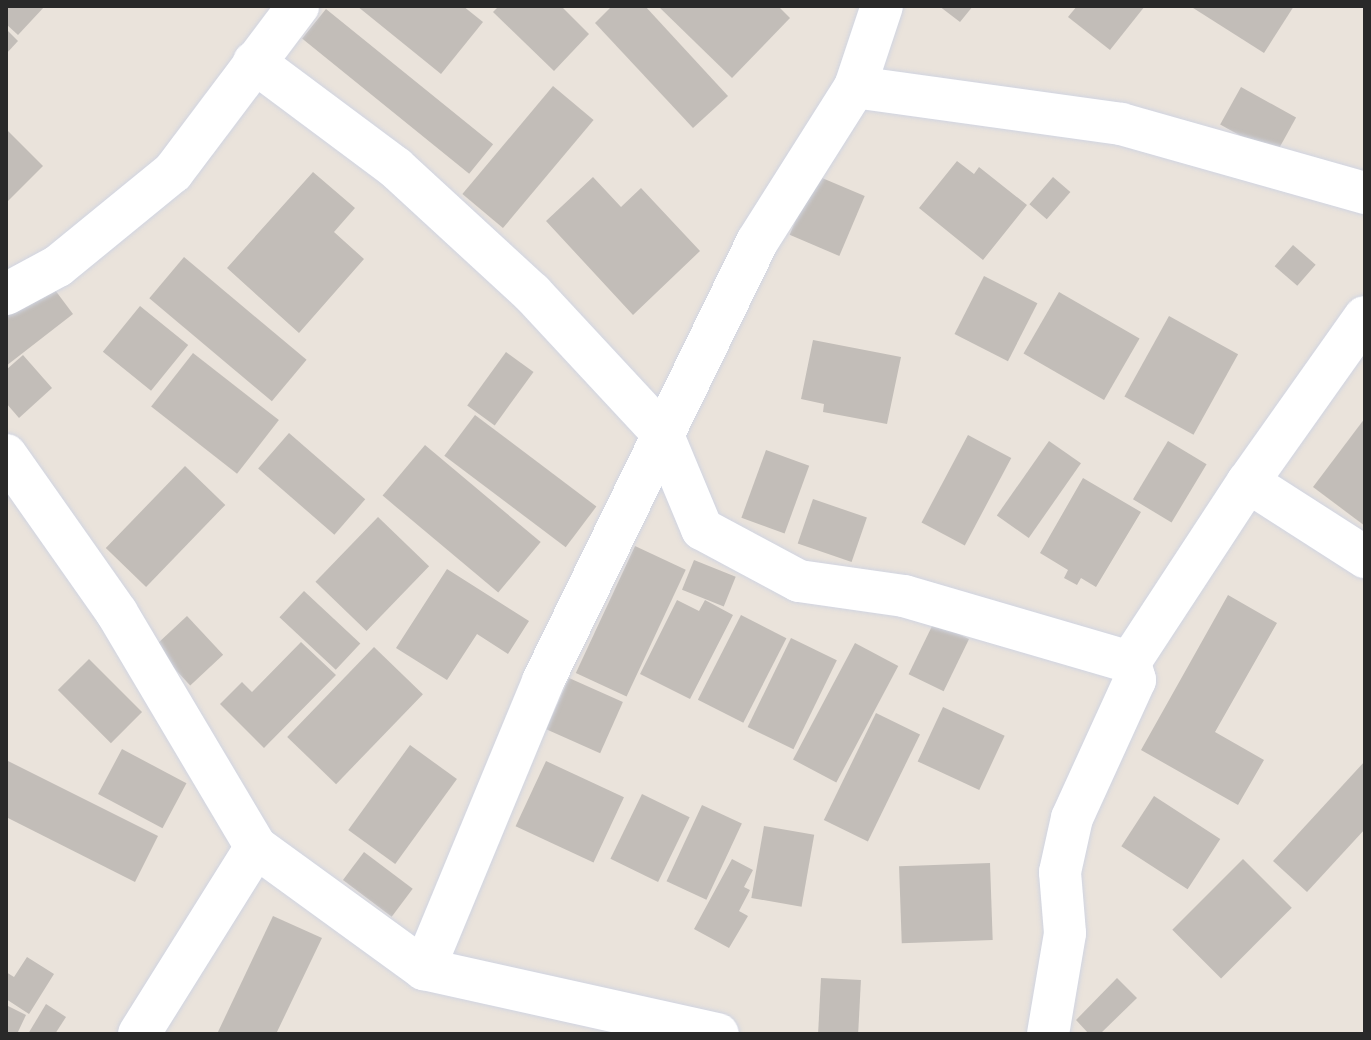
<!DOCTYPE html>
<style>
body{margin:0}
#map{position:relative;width:1371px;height:1040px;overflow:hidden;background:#eae3db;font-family:Rubik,sans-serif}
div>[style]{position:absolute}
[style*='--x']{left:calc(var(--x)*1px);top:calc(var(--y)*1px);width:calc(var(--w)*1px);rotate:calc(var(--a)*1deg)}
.building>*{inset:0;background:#c2bdb8;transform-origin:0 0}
.roads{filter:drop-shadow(0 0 2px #d0d4e1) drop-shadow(0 0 2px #d0d4e1)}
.minor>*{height:42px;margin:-21px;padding:0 21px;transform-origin:21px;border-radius:21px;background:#fff}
span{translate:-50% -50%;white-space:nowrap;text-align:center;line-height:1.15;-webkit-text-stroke:6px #fff;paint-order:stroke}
.frame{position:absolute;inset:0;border:8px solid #292929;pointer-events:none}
</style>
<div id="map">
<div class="building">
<div style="clip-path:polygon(6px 6px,45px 6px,18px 35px,6px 24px)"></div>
<div style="clip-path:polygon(357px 6px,463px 6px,483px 22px,441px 74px)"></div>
<div style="clip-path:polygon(499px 6px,561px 6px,589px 34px,554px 71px,493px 12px)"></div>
<div style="clip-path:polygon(612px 6px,645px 6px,728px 96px,693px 128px,595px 23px)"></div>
<div style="clip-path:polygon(658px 6px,778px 6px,790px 18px,732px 78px)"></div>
<div style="clip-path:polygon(939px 6px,973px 6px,960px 22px)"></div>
<div style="clip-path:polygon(1077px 6px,1145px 6px,1110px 50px,1068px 17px)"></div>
<div style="clip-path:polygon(1190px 6px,1294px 6px,1264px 53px)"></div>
<div style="left:326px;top:9px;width:215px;height:38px;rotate:39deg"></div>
<div style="clip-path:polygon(6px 29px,18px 41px,6px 54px)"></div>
<div style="left:553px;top:86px;width:53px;height:141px;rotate:40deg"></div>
<div style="left:1241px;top:87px;width:63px;height:43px;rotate:29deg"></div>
<div style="clip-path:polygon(6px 129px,43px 166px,6px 203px)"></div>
<div style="clip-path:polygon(957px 161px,974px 174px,979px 167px,1027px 205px,983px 260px,919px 208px)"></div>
<div style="clip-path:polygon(313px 172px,355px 208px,334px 232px,364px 259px,299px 333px,227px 268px)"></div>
<div style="left:815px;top:175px;width:54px;height:65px;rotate:23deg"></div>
<div style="clip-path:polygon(593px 177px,621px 207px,641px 188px,700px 251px,633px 315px,546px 221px)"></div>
<div style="left:1053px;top:177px;width:23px;height:36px;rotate:41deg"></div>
<div style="left:1293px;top:245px;width:30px;height:28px;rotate:41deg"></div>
<div style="left:184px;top:257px;width:160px;height:54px;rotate:40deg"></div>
<div style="left:984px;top:276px;width:60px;height:65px;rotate:27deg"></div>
<div style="clip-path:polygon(49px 282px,73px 314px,6px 366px,6px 315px)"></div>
<div style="left:1059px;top:292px;width:93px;height:71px;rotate:30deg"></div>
<div style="left:140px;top:306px;width:62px;height:59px;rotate:39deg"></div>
<div style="left:1169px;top:316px;width:79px;height:92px;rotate:29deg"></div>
<div style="clip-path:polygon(813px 340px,901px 357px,887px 424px,823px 412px,824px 404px,801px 399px)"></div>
<div style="left:506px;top:352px;width:34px;height:66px;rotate:36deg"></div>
<div style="left:193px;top:353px;width:109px;height:68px;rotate:38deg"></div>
<div style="clip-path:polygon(23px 355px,52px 388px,19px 418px,6px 403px,6px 370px)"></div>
<div style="left:475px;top:415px;width:152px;height:51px;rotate:37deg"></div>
<div style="clip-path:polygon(1365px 418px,1365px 526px,1313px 487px)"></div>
<div style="left:289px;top:433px;width:101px;height:47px;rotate:41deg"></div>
<div style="left:968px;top:435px;width:49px;height:99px;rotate:28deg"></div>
<div style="left:1049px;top:441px;width:39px;height:91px;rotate:35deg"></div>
<div style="left:1168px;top:441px;width:45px;height:68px;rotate:31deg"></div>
<div style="left:425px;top:445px;width:151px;height:66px;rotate:40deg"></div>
<div style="left:766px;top:450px;width:46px;height:72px;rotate:20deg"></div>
<div style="left:185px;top:466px;width:56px;height:114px;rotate:44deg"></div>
<div style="clip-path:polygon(1083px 478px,1141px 512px,1096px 587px,1081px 578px,1077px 585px,1064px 578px,1068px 570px,1040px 553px)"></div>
<div style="left:813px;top:499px;width:57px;height:47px;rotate:19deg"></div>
<div style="left:378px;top:517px;width:71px;height:90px;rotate:44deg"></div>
<div style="left:635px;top:546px;width:56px;height:140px;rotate:25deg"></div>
<div style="left:694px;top:560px;width:45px;height:32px;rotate:22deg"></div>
<div style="clip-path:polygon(447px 569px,529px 621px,508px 654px,477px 634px,447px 680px,396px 648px)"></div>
<div style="left:304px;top:591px;width:77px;height:36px;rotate:43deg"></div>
<div style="clip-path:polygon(1228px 595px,1277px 623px,1215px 732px,1264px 760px,1238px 805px,1141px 750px)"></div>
<div style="clip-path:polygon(677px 600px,699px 611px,705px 600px,733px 615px,690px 699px,640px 674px)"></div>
<div style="left:741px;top:615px;width:51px;height:95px;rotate:27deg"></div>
<div style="left:187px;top:616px;width:53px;height:45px;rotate:47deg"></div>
<div style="left:934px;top:622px;width:39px;height:58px;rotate:26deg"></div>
<div style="left:791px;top:638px;width:51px;height:99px;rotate:26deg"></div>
<div style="clip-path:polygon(301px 642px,336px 675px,264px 748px,220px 704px,242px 682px,252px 692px)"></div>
<div style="left:855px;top:643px;width:49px;height:132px;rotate:28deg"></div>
<div style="left:374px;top:647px;width:68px;height:125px;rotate:44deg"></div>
<div style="left:89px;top:659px;width:75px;height:44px;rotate:45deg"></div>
<div style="left:569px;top:678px;width:59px;height:56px;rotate:24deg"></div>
<div style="left:943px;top:707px;width:68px;height:60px;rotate:25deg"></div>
<div style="left:876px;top:713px;width:49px;height:119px;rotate:26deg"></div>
<div style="left:410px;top:745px;width:58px;height:105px;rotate:36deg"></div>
<div style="left:122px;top:749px;width:73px;height:51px;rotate:28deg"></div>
<div style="clip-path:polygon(6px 760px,158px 836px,135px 882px,6px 817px)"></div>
<div style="left:546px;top:761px;width:86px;height:72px;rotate:25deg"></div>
<div style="clip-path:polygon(1365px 761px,1365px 829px,1307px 892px,1273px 861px)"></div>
<div style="left:642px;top:794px;width:53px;height:72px;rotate:26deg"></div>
<div style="left:1154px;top:796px;width:79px;height:60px;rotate:33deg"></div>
<div style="left:702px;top:805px;width:44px;height:84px;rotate:25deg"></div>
<div style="left:764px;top:826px;width:51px;height:73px;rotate:10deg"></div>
<div style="left:364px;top:852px;width:61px;height:35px;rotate:37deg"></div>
<div style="clip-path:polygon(732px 859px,753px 870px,744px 887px,750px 890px,739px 911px,748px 916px,729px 948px,694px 929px)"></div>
<div style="left:1243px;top:859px;width:69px;height:100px;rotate:45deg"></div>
<div style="left:990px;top:863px;width:77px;height:91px;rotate:88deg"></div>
<div style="clip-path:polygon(273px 916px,322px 938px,276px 1034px,217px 1034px)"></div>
<div style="clip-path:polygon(27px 957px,54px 974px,29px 1014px,6px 999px,6px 972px,14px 977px)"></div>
<div style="left:821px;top:978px;width:40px;height:56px;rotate:3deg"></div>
<div style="clip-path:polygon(1117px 978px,1137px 998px,1100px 1034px,1089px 1034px,1076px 1020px)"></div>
<div style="clip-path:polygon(46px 1004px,66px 1017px,55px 1034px,28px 1034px)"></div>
<div style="clip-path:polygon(6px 1005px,26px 1015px,17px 1034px,6px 1034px)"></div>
</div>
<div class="roads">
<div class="minor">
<div style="--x:254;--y:62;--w:177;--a:36.7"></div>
<div style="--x:396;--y:168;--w:185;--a:42.6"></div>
<div style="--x:532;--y:293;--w:191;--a:47.1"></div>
<div style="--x:662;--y:433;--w:104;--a:67.4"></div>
<div style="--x:702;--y:529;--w:110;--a:28.2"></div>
<div style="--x:799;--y:581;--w:106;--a:8.1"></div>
<div style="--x:904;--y:596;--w:235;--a:16.3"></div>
<div style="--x:855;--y:87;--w:269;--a:7.9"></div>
<div style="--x:1121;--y:124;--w:254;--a:15.8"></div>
<div style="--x:6;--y:294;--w:59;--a:-28.3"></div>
<div style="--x:58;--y:266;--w:149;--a:-39.3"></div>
<div style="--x:173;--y:172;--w:208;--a:-53"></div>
<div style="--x:6;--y:455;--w:193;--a:54.9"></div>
<div style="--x:117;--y:613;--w:272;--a:59.3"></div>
<div style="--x:256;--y:847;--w:208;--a:36"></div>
<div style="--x:424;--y:969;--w:301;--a:12.5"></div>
<div style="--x:1248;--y:482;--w:139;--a:32.7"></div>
<div style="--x:424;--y:969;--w:312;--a:-67.5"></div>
<div style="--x:543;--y:681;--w:488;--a:-64"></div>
<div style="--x:757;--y:242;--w:183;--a:-57.7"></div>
<div style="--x:855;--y:87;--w:85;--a:-71.6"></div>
<div style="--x:139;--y:1034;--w:221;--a:-58"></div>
<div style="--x:1048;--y:1034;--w:102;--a:-80.4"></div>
<div style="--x:1065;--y:933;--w:61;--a:-94.7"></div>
<div style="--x:1060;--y:872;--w:55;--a:-77.5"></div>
<div style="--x:1072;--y:818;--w:152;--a:-65.5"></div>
<div style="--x:1135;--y:680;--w:19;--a:-106"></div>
<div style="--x:1130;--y:662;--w:215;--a:-56.8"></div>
<div style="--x:1248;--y:482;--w:202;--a:-54.7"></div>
</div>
</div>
<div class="frame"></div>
</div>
